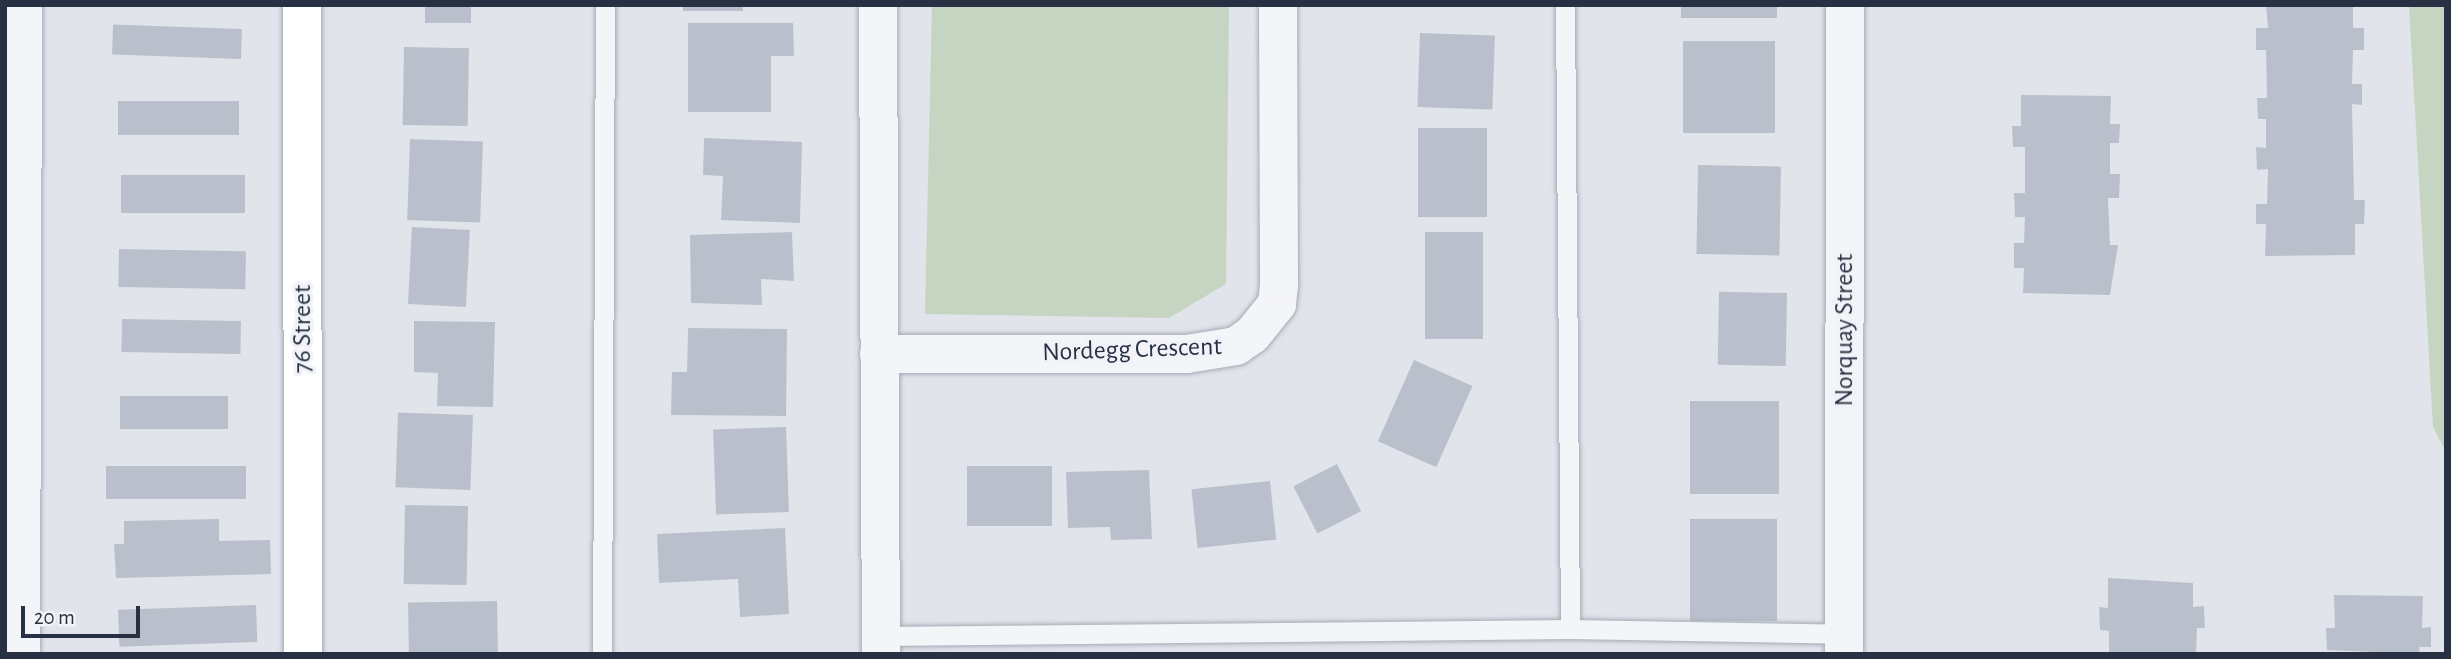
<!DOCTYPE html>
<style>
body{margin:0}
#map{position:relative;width:2451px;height:659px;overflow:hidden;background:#e1e4eb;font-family:"Alegreya Sans",sans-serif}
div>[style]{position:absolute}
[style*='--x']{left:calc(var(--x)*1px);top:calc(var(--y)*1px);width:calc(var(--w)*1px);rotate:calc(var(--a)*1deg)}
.green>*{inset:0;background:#c6d5c1}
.building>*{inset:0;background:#bac0cb;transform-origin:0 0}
.roads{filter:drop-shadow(0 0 2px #a6abb5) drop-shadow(0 0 2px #a6abb5)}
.lane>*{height:19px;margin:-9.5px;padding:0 9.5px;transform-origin:9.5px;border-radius:9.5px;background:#f4f5f8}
.street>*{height:38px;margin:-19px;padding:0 19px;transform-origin:19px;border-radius:19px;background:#f4f5f8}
.secondary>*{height:38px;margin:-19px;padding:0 19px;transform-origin:19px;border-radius:19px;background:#fff}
span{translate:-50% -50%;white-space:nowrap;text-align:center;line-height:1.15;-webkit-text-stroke:7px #f1f3f8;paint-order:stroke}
.street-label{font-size:26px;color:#283143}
.frame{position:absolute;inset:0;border:7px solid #283143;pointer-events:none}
.scale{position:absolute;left:21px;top:606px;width:119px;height:32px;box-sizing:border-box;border:4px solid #283143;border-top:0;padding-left:9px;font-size:21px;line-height:24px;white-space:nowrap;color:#283143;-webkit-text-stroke:5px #f1f3f8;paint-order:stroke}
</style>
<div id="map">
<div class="green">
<div style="clip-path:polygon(932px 5px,1229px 5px,1226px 284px,1169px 318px,925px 314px)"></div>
<div style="clip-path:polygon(2409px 5px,2446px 5px,2446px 452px,2433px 427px)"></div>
</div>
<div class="building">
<div style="left:425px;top:5px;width:46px;height:18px"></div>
<div style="left:683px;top:5px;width:60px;height:6px"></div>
<div style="left:1681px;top:5px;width:96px;height:13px"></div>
<div style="clip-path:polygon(2266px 5px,2353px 5px,2353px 28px,2364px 28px,2364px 50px,2353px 50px,2352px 84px,2362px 84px,2362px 105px,2352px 104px,2354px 200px,2365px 200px,2364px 224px,2355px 224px,2355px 255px,2265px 256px,2266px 224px,2256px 224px,2256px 204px,2267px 204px,2268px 169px,2257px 170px,2256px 147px,2266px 148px,2266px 119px,2258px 119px,2257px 98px,2267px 98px,2266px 50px,2256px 50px,2256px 28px,2268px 28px)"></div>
<div style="clip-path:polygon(688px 23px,793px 23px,794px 56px,771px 56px,771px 112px,688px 112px)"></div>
<div style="left:242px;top:29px;width:30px;height:129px;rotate:92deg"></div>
<div style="left:1420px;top:33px;width:75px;height:74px;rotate:2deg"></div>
<div style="left:1775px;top:41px;width:92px;height:92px;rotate:90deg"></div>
<div style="left:404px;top:47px;width:65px;height:78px;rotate:1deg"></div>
<div style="clip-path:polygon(2021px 95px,2111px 96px,2110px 124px,2120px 124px,2119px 143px,2110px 143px,2110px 174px,2120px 174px,2119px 198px,2108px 198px,2110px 245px,2118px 245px,2110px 295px,2023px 293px,2024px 268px,2014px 268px,2014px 243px,2024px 243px,2025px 217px,2015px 217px,2014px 193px,2025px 193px,2025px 147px,2013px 147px,2012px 126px,2021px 126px)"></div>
<div style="left:239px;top:101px;width:34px;height:121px;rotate:90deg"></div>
<div style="left:1418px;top:128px;width:69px;height:89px"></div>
<div style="clip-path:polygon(704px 138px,802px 142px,800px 223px,721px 220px,723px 176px,703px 175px)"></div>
<div style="left:410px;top:139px;width:73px;height:81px;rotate:2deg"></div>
<div style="left:1698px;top:165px;width:83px;height:89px;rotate:1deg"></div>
<div style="left:245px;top:175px;width:38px;height:124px;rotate:90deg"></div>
<div style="left:412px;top:227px;width:58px;height:77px;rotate:3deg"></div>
<div style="clip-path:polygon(792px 232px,794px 281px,761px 279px,762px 305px,691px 303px,690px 235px)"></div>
<div style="left:1425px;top:232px;width:58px;height:107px"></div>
<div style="left:119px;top:249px;width:127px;height:38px;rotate:1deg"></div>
<div style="left:1787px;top:293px;width:73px;height:68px;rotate:91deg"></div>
<div style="left:122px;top:319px;width:119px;height:33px;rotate:1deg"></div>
<div style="clip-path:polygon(414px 321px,495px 322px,493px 407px,437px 406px,438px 373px,414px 372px)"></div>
<div style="clip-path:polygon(688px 328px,787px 329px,786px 416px,671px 415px,672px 372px,687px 372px)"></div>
<div style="left:1414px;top:360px;width:64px;height:89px;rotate:24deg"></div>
<div style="left:120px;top:396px;width:108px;height:33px"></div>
<div style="left:1779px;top:401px;width:93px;height:89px;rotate:90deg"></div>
<div style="left:473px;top:415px;width:75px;height:75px;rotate:92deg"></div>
<div style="left:786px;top:427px;width:85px;height:73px;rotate:88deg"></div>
<div style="left:1337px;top:464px;width:53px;height:49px;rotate:63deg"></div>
<div style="left:106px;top:466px;width:140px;height:33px"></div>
<div style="left:967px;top:466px;width:85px;height:60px"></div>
<div style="clip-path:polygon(1149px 470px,1152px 539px,1111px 540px,1110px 527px,1068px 528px,1066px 472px)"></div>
<div style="left:1270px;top:481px;width:59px;height:79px;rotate:84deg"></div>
<div style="left:405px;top:505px;width:63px;height:79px;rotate:1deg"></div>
<div style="clip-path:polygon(219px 519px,219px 541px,270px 540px,271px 574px,116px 578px,114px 544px,124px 544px,124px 521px)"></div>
<div style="left:1690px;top:519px;width:87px;height:102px"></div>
<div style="clip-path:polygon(785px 528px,789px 614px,740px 617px,738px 579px,659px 583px,657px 534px)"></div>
<div style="clip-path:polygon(2108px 578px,2193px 583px,2193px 607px,2204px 606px,2205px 628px,2197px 628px,2196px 654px,2109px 654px,2109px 631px,2100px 630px,2099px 607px,2108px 608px)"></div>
<div style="clip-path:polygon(2334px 595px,2423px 596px,2422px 628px,2431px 627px,2431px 647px,2419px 647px,2420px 654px,2327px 650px,2326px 628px,2335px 628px)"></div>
<div style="left:497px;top:601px;width:53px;height:89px;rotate:89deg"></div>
<div style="left:256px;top:605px;width:37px;height:138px;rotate:88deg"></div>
</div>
<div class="roads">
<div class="lane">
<div style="--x:1565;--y:5;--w:624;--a:89.54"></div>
<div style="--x:881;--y:636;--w:689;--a:-0.58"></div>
<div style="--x:1570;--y:629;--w:274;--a:1"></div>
<div style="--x:602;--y:654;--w:649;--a:-89.74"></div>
</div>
<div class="street">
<div style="--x:878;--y:5;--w:649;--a:89.74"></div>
<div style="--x:879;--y:354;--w:308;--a:0"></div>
<div style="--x:1187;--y:354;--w:50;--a:-9.3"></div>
<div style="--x:1236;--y:346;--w:19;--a:-35"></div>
<div style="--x:1252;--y:335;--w:40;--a:-51"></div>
<div style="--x:1277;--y:304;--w:18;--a:-84"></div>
<div style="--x:1279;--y:286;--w:281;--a:-90.2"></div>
<div style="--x:21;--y:654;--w:649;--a:-89.82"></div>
<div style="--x:1844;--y:654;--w:649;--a:-89.91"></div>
</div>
<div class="secondary">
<div style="--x:302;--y:5;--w:649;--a:89.91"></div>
</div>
</div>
<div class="street-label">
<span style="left:303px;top:329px;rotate:-90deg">76 Street</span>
<span style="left:1845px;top:330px;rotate:-90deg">Norquay Street</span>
<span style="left:1132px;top:350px;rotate:-2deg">Nordegg Crescent</span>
</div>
<div class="frame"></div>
<div class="scale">20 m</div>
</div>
